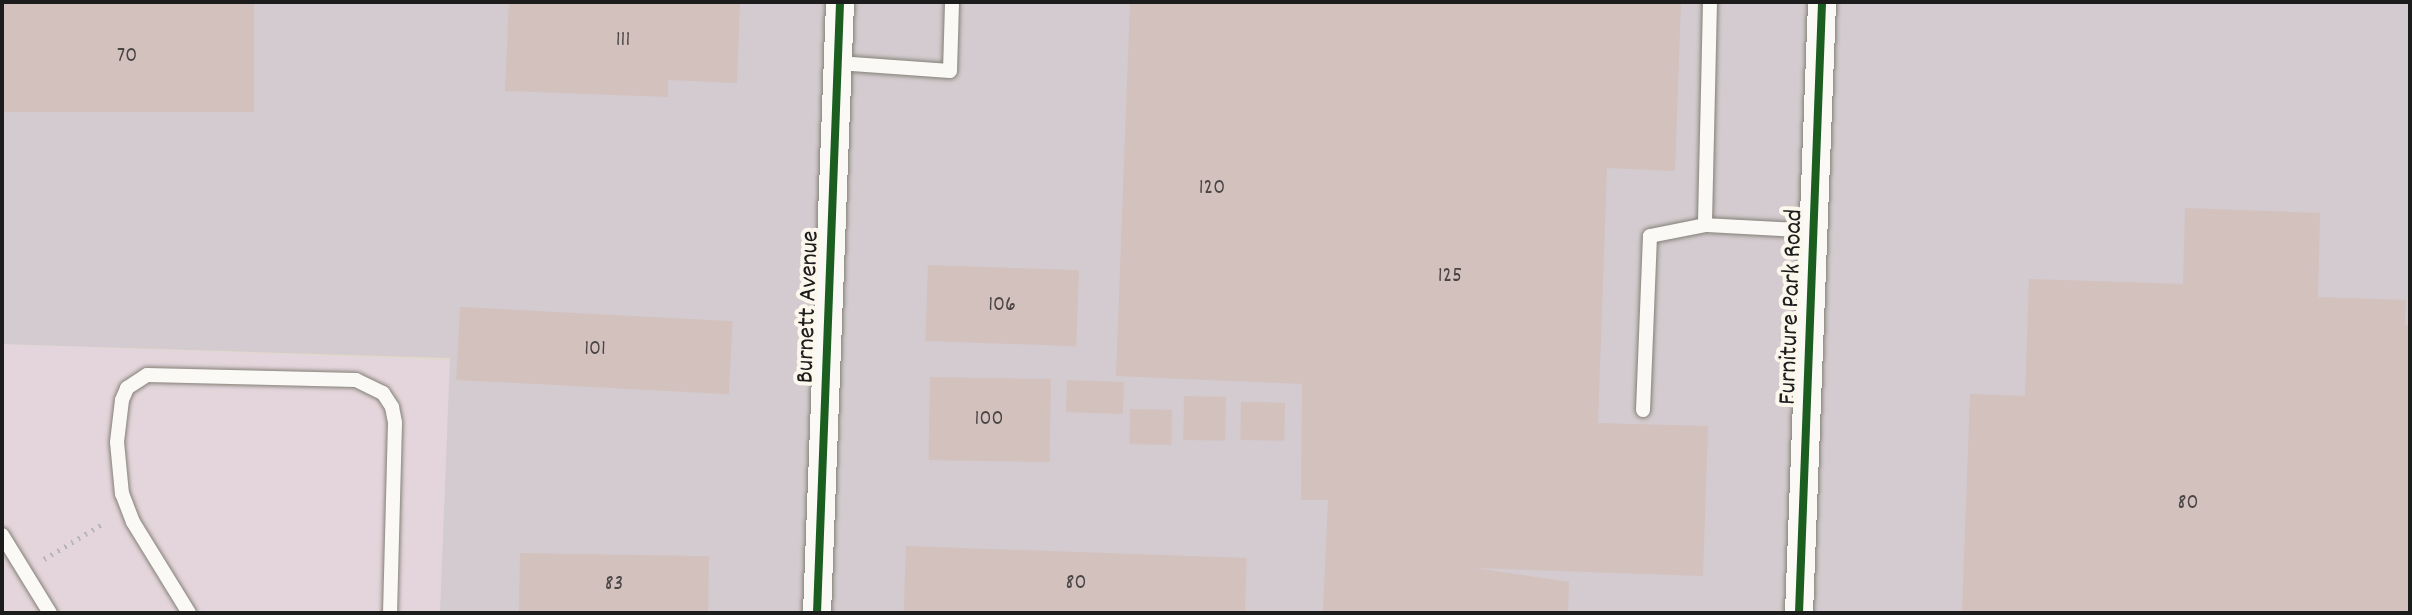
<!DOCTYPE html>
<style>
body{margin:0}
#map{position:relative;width:2412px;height:615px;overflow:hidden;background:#e0d9c6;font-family:Dekko,sans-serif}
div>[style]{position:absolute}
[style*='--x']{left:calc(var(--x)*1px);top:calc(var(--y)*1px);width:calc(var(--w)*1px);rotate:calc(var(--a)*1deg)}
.built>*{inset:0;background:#e4d5dc;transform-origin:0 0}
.industrial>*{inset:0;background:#d3cbcf}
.building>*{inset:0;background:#d3c1be;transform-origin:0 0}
.path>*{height:5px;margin-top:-2.5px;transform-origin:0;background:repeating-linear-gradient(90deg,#b7b6b2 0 2px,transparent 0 8px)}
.roads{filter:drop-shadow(0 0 2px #848077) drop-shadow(0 0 2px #848077)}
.service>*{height:14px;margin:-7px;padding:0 7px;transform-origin:7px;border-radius:7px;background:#faf9f6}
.minor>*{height:28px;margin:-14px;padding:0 14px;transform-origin:14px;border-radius:14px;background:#faf9f6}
.cycleway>*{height:8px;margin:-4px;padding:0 4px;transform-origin:4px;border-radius:4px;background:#1b5e20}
span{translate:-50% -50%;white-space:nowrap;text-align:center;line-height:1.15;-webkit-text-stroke:8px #fbf7ec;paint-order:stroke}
.number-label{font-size:22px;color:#4a4544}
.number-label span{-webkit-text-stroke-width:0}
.street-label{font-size:26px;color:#1c1c1c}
.frame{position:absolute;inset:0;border:4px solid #1c1c1c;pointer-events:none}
</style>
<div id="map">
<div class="built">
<div style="left:2px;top:344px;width:449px;height:269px;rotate:2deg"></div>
</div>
<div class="industrial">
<div style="clip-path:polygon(2px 2px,2410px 2px,2410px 613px,440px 613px,450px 358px,2px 344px)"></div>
</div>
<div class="building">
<div style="left:2px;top:2px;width:252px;height:110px"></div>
<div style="clip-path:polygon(509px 2px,740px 2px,737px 83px,668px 80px,668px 97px,505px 91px)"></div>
<div style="clip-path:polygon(1130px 2px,1681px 2px,1675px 171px,1607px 168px,1598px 423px,1708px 426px,1703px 576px,1476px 568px,1569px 582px,1568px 613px,1323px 613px,1328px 500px,1301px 500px,1302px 384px,1116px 376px)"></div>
<div style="clip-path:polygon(2185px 208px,2320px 213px,2318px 297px,2406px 300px,2405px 325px,2410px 325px,2410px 613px,1962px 613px,1970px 394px,2025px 396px,2029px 279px,2183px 284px)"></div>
<div style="left:928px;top:265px;width:151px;height:76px;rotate:2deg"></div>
<div style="left:460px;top:307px;width:273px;height:73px;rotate:3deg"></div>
<div style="left:930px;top:377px;width:121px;height:83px;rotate:1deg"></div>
<div style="left:1067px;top:380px;width:57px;height:32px;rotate:2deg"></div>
<div style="left:1184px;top:396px;width:42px;height:44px;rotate:1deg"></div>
<div style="left:1241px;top:402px;width:44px;height:38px;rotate:1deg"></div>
<div style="left:1130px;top:409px;width:42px;height:35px;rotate:1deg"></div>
<div style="left:906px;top:546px;width:341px;height:67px;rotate:2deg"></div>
<div style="left:520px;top:553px;width:189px;height:60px;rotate:1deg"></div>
</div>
<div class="path">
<div style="--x:44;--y:559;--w:70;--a:-31"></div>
</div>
<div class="roads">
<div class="service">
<div style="--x:1710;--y:2;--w:223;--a:91.3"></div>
<div style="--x:1705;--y:225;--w:110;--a:3.1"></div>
<div style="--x:838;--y:63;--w:112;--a:4.1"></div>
<div style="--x:950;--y:71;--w:69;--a:-88.3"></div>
<div style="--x:1643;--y:410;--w:174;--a:-87.7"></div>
<div style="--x:1650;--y:236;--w:56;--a:-11.3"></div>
<div style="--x:2;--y:535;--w:92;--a:58.4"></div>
<div style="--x:189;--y:613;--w:107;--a:-121.6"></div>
<div style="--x:133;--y:522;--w:30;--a:-111"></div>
<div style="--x:122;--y:494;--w:52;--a:-95.5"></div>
<div style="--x:117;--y:442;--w:42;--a:-83.2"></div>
<div style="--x:122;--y:400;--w:13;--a:-67"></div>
<div style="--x:127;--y:388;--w:24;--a:-33"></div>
<div style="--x:147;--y:375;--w:209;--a:1.4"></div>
<div style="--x:356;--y:380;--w:30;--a:26"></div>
<div style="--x:383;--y:393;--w:17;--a:57"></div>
<div style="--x:392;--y:407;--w:16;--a:79"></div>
<div style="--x:395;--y:423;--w:190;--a:91.5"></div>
</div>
<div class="minor">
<div style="--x:817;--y:613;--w:611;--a:-87.84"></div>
<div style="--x:1799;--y:613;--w:611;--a:-87.84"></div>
</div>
</div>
<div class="cycleway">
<div style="--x:817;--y:613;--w:611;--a:-87.84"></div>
<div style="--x:1799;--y:613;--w:611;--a:-87.84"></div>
</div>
<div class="number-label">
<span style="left:623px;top:41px">111</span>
<span style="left:127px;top:57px">70</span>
<span style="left:1212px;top:189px">120</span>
<span style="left:1450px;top:277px">125</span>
<span style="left:1002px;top:306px">106</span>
<span style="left:595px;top:350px">101</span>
<span style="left:989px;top:420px">100</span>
<span style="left:2188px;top:504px">80</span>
<span style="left:1076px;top:584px">80</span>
<span style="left:614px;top:585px">83</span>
</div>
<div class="street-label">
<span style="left:809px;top:307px;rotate:-88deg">Burnett Avenue</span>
<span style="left:1792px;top:307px;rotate:-88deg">Furniture Park Road</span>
</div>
<div class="frame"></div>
</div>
